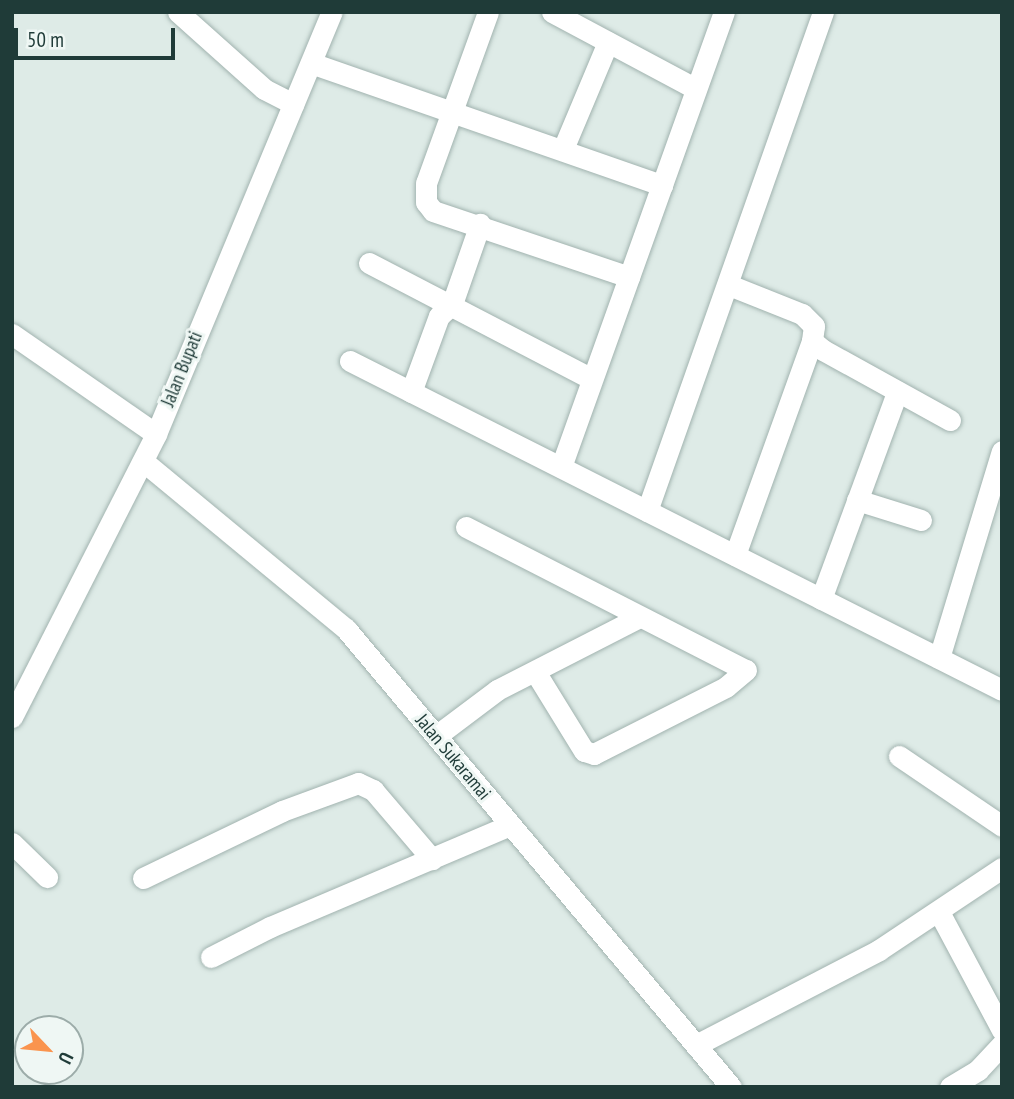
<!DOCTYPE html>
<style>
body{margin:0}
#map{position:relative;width:1014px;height:1099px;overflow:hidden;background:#deebe7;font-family:"PT Sans Narrow",sans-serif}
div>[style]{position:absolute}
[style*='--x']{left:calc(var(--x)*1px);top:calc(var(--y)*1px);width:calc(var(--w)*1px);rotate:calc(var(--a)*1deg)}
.roads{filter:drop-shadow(0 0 2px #a1b3af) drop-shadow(0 0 2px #a1b3af)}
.minor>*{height:21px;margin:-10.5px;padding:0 10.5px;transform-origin:10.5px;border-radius:10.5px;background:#fff}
span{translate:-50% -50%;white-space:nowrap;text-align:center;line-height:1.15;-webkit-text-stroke:6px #eff7f4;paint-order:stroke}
.street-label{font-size:19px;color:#1f3b38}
.frame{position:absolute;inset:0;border:14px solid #1f3b38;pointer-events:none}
.north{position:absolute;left:14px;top:1015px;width:70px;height:70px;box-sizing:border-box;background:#eff7f4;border:2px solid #9caca9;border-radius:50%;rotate:116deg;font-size:19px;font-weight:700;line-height:28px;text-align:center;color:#1f3b38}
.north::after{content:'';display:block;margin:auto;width:24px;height:32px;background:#fa944e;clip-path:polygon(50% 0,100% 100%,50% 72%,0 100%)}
.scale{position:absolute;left:14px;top:28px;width:161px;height:32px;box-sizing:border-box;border:4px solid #1f3b38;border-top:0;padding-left:9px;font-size:21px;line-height:24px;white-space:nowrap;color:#1f3b38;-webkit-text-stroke:5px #eff7f4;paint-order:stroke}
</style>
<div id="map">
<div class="roads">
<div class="minor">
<div style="--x:178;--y:12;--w:115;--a:41.8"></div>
<div style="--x:264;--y:89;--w:33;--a:27"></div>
<div style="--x:488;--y:12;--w:182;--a:109.9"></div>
<div style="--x:426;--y:183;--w:19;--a:90"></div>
<div style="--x:426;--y:202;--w:11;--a:52"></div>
<div style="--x:433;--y:211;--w:207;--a:18.6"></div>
<div style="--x:552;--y:12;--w:163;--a:28.1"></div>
<div style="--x:311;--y:63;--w:372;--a:19.2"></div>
<div style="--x:563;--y:149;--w:116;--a:-67.2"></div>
<div style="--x:369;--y:263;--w:251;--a:27.5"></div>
<div style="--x:729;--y:285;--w:79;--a:21.7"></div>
<div style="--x:802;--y:314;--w:17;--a:45"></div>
<div style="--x:814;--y:326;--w:15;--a:98"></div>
<div style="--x:812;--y:341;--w:14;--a:39"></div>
<div style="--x:823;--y:350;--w:145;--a:28.9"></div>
<div style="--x:12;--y:334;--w:175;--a:34.8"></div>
<div style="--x:350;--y:361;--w:730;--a:26.78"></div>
<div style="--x:411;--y:392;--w:81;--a:-69.8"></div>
<div style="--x:439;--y:316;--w:18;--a:-43"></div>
<div style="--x:452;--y:304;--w:85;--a:-70.7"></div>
<div style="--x:143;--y:461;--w:264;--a:39.6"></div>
<div style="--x:346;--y:629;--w:598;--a:49.95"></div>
<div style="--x:561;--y:467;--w:483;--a:-70.3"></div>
<div style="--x:857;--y:500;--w:67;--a:17.4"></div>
<div style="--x:647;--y:511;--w:529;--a:-70.57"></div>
<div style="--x:466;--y:527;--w:314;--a:27.1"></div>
<div style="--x:746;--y:670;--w:26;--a:140"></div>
<div style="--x:726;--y:687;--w:148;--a:153.1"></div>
<div style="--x:594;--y:754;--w:10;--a:-163"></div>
<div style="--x:584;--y:751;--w:92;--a:-121.6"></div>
<div style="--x:735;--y:555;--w:227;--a:-70.2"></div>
<div style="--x:821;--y:599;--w:221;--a:-69.8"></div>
<div style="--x:939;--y:658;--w:216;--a:-73.1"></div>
<div style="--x:12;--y:717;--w:318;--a:-63"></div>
<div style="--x:156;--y:434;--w:457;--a:-67.4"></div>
<div style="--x:436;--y:736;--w:76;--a:-37"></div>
<div style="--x:497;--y:690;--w:158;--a:-27.1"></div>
<div style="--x:899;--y:756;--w:125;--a:34.2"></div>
<div style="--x:12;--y:843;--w:49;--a:44.2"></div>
<div style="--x:143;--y:878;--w:154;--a:-25.7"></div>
<div style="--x:282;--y:811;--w:81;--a:-20.2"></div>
<div style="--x:358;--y:783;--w:17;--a:25"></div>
<div style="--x:373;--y:790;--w:91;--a:49.5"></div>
<div style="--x:939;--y:912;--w:134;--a:61.9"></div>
<div style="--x:211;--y:957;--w:66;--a:-27"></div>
<div style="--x:270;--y:927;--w:261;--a:-23"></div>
<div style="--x:696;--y:1045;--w:206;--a:-27.4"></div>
<div style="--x:879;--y:950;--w:148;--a:-33.7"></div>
<div style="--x:950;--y:1087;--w:33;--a:-31"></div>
<div style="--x:978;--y:1070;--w:35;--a:-47"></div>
</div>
</div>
<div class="street-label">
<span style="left:182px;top:369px;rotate:-68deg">Jalan Bupati</span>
<span style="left:453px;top:757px;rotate:50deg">Jalan Sukaramai</span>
</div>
<div class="frame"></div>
<div class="north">U</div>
<div class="scale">50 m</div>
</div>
